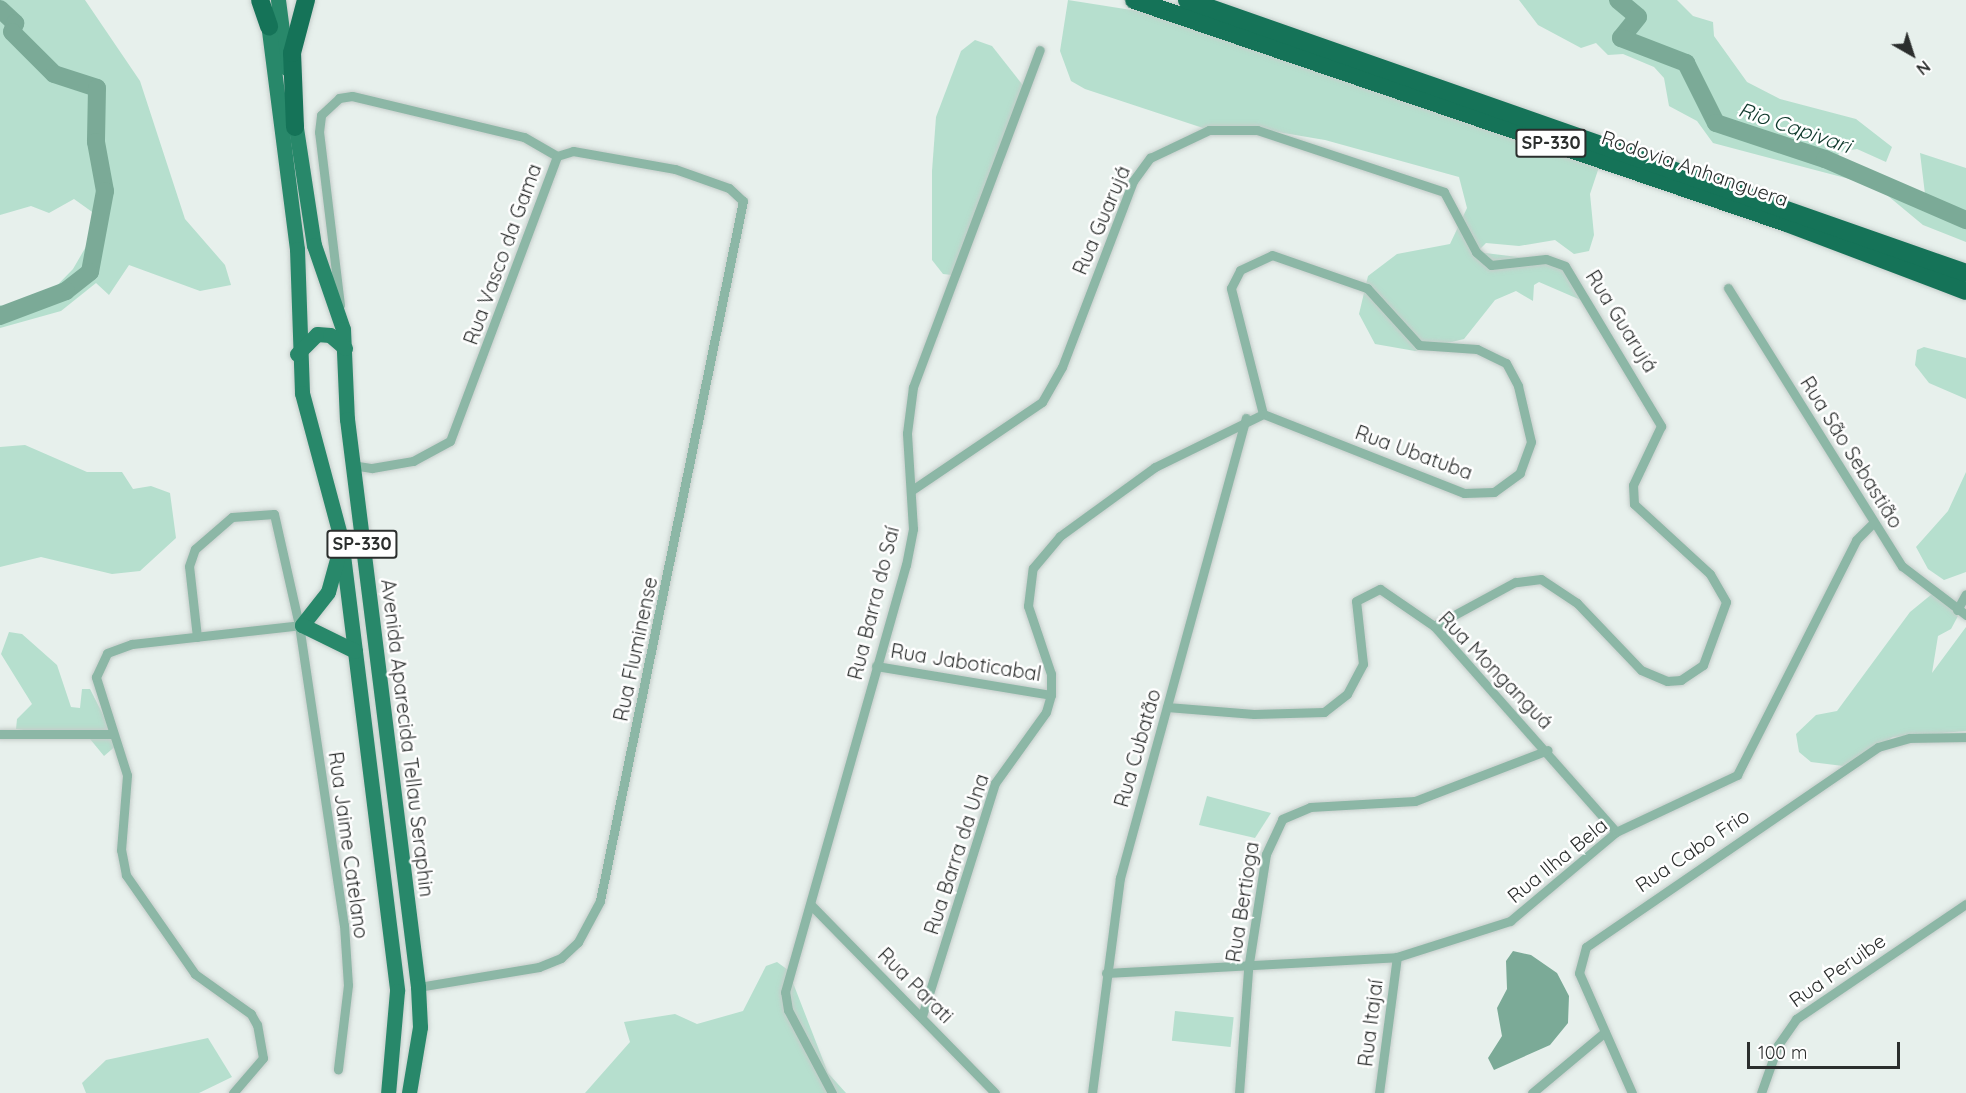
<!DOCTYPE html>
<meta charset="utf-8">
<style>
body{margin:0}
#map{position:relative;width:1966px;height:1093px;overflow:hidden;background:#e7f0ec;font-family:Quicksand,sans-serif}
div>[style]{position:absolute}
[style*='--x']{left:calc(var(--x)*1px);top:calc(var(--y)*1px);width:calc(var(--w)*1px);rotate:calc(var(--a)*1deg)}
.green>*{inset:0;background:#b6dfce;transform-origin:0 0}
.water>*{inset:0;background:#7baa97}
.river>*{height:18px;margin:-9px;padding:0 9px;transform-origin:9px;border-radius:9px;background:#7baa97}
.roads{filter:drop-shadow(0 0 2px #c5cdca) drop-shadow(0 0 2px #c5cdca)}
.minor>*{height:9px;margin:-4.5px;padding:0 4.5px;transform-origin:4.5px;border-radius:4.5px;background:#8cb7a6}
.primary>*{height:15px;margin:-7.5px;padding:0 7.5px;transform-origin:7.5px;border-radius:7.5px;background:#28886a}
.motorway>*{height:18px;margin:-9px;padding:0 9px;transform-origin:9px;border-radius:9px;background:#157358}
span{translate:-50% -50%;white-space:nowrap;text-align:center;line-height:1.15;-webkit-text-stroke:5px #fff;paint-order:stroke}
.shield-label span{padding:2px 4px;background:#fff;border:2px solid;border-radius:4px;-webkit-text-stroke-width:0}
.shield-label{font-size:18px;color:#2b2e2d;font-weight:700}
.street-label{font-size:20px;color:#2b2e2d}
.water-label{font-size:21px;color:#0e382b;font-style:italic}
.north{position:absolute;left:1882px;top:24px;width:60px;height:60px;-webkit-text-stroke:4px #fff;paint-order:stroke;rotate:141deg;font-size:16px;font-weight:700;line-height:24px;text-align:center;color:#2b2e2d}
.north::after{content:'';display:block;margin:auto;width:21px;height:27px;background:#2b2e2d;clip-path:polygon(50% 0,100% 100%,50% 72%,0 100%)}
.scale{position:absolute;left:1747px;top:1042px;width:153px;height:27px;box-sizing:border-box;border:3px solid #2b2e2d;border-top:0;padding-left:8px;font-size:18px;line-height:21px;white-space:nowrap;color:#2b2e2d;-webkit-text-stroke:4px #fff;paint-order:stroke}
</style>
<div id="map">
<div class="green">
<div style="clip-path:polygon(0 0,85px 0,140px 81px,185px 219px,225px 265px,231px 285px,200px 291px,129px 265px,109px 295px,96px 283px,61px 311px,0 328px,0 305px,24px 314px,38px 305px,73px 269px,102px 219px,74px 199px,49px 213px,31px 206px,0 215px)"></div>
<div style="clip-path:polygon(1068px 0,1144px 12px,1599px 167px,1590px 194px,1594px 235px,1589px 251px,1574px 254px,1555px 240px,1519px 246px,1486px 243px,1477px 252px,1558px 262px,1583px 301px,1539px 282px,1534px 285px,1533px 301px,1516px 291px,1495px 300px,1464px 339px,1415px 351px,1375px 344px,1359px 314px,1368px 276px,1397px 254px,1450px 244px,1467px 208px,1459px 177px,1325px 140px,1260px 129px,1206px 129px,1085px 89px,1071px 81px,1060px 51px)"></div>
<div style="clip-path:polygon(1519px 0,1677px 0,1693px 16px,1713px 22px,1714px 36px,1747px 82px,1780px 99px,1856px 119px,1892px 147px,1886px 162px,1857px 149px,1839px 152px,1837px 162px,1925px 194px,1920px 153px,1966px 168px,1966px 242px,1923px 225px,1876px 186px,1713px 143px,1697px 121px,1669px 106px,1664px 78px,1654px 67px,1623px 54px,1608px 55px,1596px 43px,1581px 48px,1538px 25px)"></div>
<div style="clip-path:polygon(975px 40px,992px 46px,1025px 88px,960px 276px,943px 274px,932px 260px,932px 171px,936px 117px,961px 51px)"></div>
<div style="clip-path:polygon(1924px 347px,1966px 358px,1966px 399px,1929px 383px,1915px 365px,1917px 350px)"></div>
<div style="clip-path:polygon(25px 445px,87px 472px,122px 472px,133px 489px,151px 486px,170px 493px,176px 538px,140px 571px,112px 574px,41px 557px,0 567px,0 447px)"></div>
<div style="clip-path:polygon(1966px 472px,1966px 572px,1944px 580px,1928px 569px,1916px 547px,1948px 511px)"></div>
<div style="clip-path:polygon(1932px 594px,1948px 596px,1958px 616px,1951px 629px,1938px 636px,1932px 673px,1966px 627px,1966px 731px,1893px 737px,1843px 766px,1811px 762px,1799px 752px,1796px 734px,1816px 715px,1837px 711px,1910px 612px)"></div>
<div style="clip-path:polygon(9px 632px,22px 634px,57px 665px,71px 707px,80px 708px,82px 689px,90px 689px,118px 744px,104px 756px,90px 739px,16px 729px,17px 719px,32px 704px,1px 654px)"></div>
<div style="clip-path:polygon(1207px 796px,1271px 813px,1255px 838px,1199px 825px)"></div>
<div style="clip-path:polygon(777px 962px,788px 970px,828px 1073px,846px 1093px,585px 1093px,630px 1042px,624px 1022px,675px 1014px,697px 1024px,743px 1011px,766px 966px)"></div>
<div style="left:1175px;top:1011px;width:59px;height:30px;rotate:6deg"></div>
<div style="clip-path:polygon(208px 1038px,232px 1077px,199px 1093px,86px 1093px,82px 1083px,106px 1060px)"></div>
</div>
<div class="water">
<div style="clip-path:polygon(1513px 951px,1531px 955px,1557px 973px,1569px 996px,1568px 1023px,1550px 1045px,1494px 1070px,1488px 1058px,1502px 1036px,1497px 1008px,1507px 989px,1506px 961px)"></div>
</div>
<div class="river">
<div style="--x:1618;--y:0;--w:26;--a:40"></div>
<div style="--x:1638;--y:17;--w:27;--a:129"></div>
<div style="--x:1621;--y:38;--w:70;--a:21"></div>
<div style="--x:1686;--y:63;--w:67;--a:63.4"></div>
<div style="--x:1716;--y:123;--w:115;--a:18.3"></div>
<div style="--x:1825;--y:159;--w:154;--a:23.4"></div>
<div style="--x:0;--y:9;--w:21;--a:43"></div>
<div style="--x:15;--y:23;--w:9;--a:108"></div>
<div style="--x:12;--y:32;--w:59;--a:45"></div>
<div style="--x:54;--y:74;--w:45;--a:18"></div>
<div style="--x:97;--y:88;--w:54;--a:91.1"></div>
<div style="--x:96;--y:142;--w:50;--a:79.6"></div>
<div style="--x:105;--y:191;--w:82;--a:100.5"></div>
<div style="--x:90;--y:272;--w:31;--a:142"></div>
<div style="--x:66;--y:291;--w:71;--a:159.3"></div>
</div>
<div class="roads">
<div class="minor">
<div style="--x:1272;--y:255;--w:101;--a:19.2"></div>
<div style="--x:1367;--y:288;--w:77;--a:47.6"></div>
<div style="--x:1419;--y:345;--w:58;--a:3.9"></div>
<div style="--x:1477;--y:349;--w:32;--a:26"></div>
<div style="--x:1506;--y:363;--w:26;--a:62"></div>
<div style="--x:1518;--y:386;--w:57;--a:76.9"></div>
<div style="--x:1531;--y:442;--w:33;--a:110"></div>
<div style="--x:1520;--y:473;--w:32;--a:144"></div>
<div style="--x:1494;--y:492;--w:30;--a:178"></div>
<div style="--x:1464;--y:493;--w:216;--a:-158.5"></div>
<div style="--x:1263;--y:414;--w:130;--a:-104.3"></div>
<div style="--x:1231;--y:288;--w:20;--a:-63"></div>
<div style="--x:1240;--y:270;--w:35;--a:-25"></div>
<div style="--x:1728;--y:288;--w:328;--a:58"></div>
<div style="--x:1902;--y:566;--w:81;--a:37.4"></div>
<div style="--x:340;--y:305;--w:174;--a:-96.9"></div>
<div style="--x:319;--y:132;--w:17;--a:-83"></div>
<div style="--x:321;--y:115;--w:25;--a:-43"></div>
<div style="--x:339;--y:98;--w:13;--a:-9"></div>
<div style="--x:352;--y:96;--w:177;--a:13.4"></div>
<div style="--x:524;--y:137;--w:38;--a:30"></div>
<div style="--x:352;--y:465;--w:20;--a:9"></div>
<div style="--x:372;--y:468;--w:42;--a:-9.7"></div>
<div style="--x:413;--y:461;--w:42;--a:-28.4"></div>
<div style="--x:450;--y:441;--w:304;--a:-69.4"></div>
<div style="--x:557;--y:156;--w:17;--a:-17"></div>
<div style="--x:573;--y:151;--w:104;--a:10"></div>
<div style="--x:675;--y:169;--w:57;--a:19.4"></div>
<div style="--x:729;--y:188;--w:19;--a:43"></div>
<div style="--x:743;--y:201;--w:714;--a:101.55"></div>
<div style="--x:600;--y:901;--w:47;--a:118.2"></div>
<div style="--x:578;--y:942;--w:23;--a:137"></div>
<div style="--x:561;--y:958;--w:24;--a:158"></div>
<div style="--x:539;--y:967;--w:123;--a:170.6"></div>
<div style="--x:912;--y:490;--w:157;--a:-34.1"></div>
<div style="--x:1042;--y:402;--w:40;--a:-60.3"></div>
<div style="--x:1062;--y:367;--w:199;--a:-69.1"></div>
<div style="--x:1133;--y:181;--w:29;--a:-54"></div>
<div style="--x:1150;--y:158;--w:65;--a:-25.4"></div>
<div style="--x:1209;--y:130;--w:48;--a:0"></div>
<div style="--x:1257;--y:130;--w:197;--a:18.3"></div>
<div style="--x:1444;--y:192;--w:68;--a:61.9"></div>
<div style="--x:1476;--y:252;--w:20;--a:41"></div>
<div style="--x:1491;--y:265;--w:55;--a:-6.2"></div>
<div style="--x:1546;--y:259;--w:20;--a:20"></div>
<div style="--x:1565;--y:266;--w:187;--a:59"></div>
<div style="--x:1661;--y:426;--w:65;--a:115.4"></div>
<div style="--x:1633;--y:485;--w:19;--a:87"></div>
<div style="--x:1634;--y:504;--w:103;--a:42.6"></div>
<div style="--x:1710;--y:574;--w:32;--a:60"></div>
<div style="--x:1726;--y:602;--w:67;--a:110.1"></div>
<div style="--x:1703;--y:665;--w:27;--a:146"></div>
<div style="--x:1681;--y:680;--w:14;--a:176"></div>
<div style="--x:1667;--y:681;--w:28;--a:-157"></div>
<div style="--x:1641;--y:670;--w:93;--a:-133.7"></div>
<div style="--x:1577;--y:603;--w:43;--a:-146.3"></div>
<div style="--x:1541;--y:579;--w:26;--a:173"></div>
<div style="--x:1515;--y:582;--w:92;--a:151.5"></div>
<div style="--x:1957;--y:610;--w:18;--a:-61"></div>
<div style="--x:197;--y:637;--w:71;--a:-96.4"></div>
<div style="--x:189;--y:566;--w:18;--a:-71"></div>
<div style="--x:195;--y:549;--w:49;--a:-40.9"></div>
<div style="--x:232;--y:517;--w:42;--a:-4.1"></div>
<div style="--x:274;--y:514;--w:114;--a:77.3"></div>
<div style="--x:299;--y:625;--w:303;--a:81.5"></div>
<div style="--x:344;--y:925;--w:60;--a:86.2"></div>
<div style="--x:348;--y:985;--w:85;--a:96.8"></div>
<div style="--x:876;--y:666;--w:177;--a:9.4"></div>
<div style="--x:1167;--y:707;--w:87;--a:4.6"></div>
<div style="--x:1254;--y:714;--w:70;--a:-1.6"></div>
<div style="--x:1324;--y:712;--w:29;--a:-38"></div>
<div style="--x:1347;--y:694;--w:34;--a:-62"></div>
<div style="--x:1363;--y:664;--w:63;--a:-96.3"></div>
<div style="--x:1356;--y:601;--w:27;--a:-27"></div>
<div style="--x:1380;--y:589;--w:65;--a:34.4"></div>
<div style="--x:1434;--y:626;--w:275;--a:48.5"></div>
<div style="--x:0;--y:734;--w:113;--a:0"></div>
<div style="--x:811;--y:905;--w:263;--a:45.6"></div>
<div style="--x:1106;--y:973;--w:291;--a:-3.1"></div>
<div style="--x:1397;--y:957;--w:119;--a:-17.7"></div>
<div style="--x:1510;--y:921;--w:138;--a:-40"></div>
<div style="--x:1616;--y:832;--w:134;--a:-25.2"></div>
<div style="--x:1737;--y:775;--w:263;--a:-63.1"></div>
<div style="--x:1856;--y:540;--w:25;--a:-45"></div>
<div style="--x:922;--y:1016;--w:244;--a:-72.6"></div>
<div style="--x:995;--y:783;--w:87;--a:-54.3"></div>
<div style="--x:1046;--y:712;--w:18;--a:-74"></div>
<div style="--x:1051;--y:695;--w:21;--a:-90"></div>
<div style="--x:1051;--y:674;--w:72;--a:-108.7"></div>
<div style="--x:1028;--y:606;--w:38;--a:-83"></div>
<div style="--x:1033;--y:568;--w:42;--a:-49.8"></div>
<div style="--x:1060;--y:536;--w:117;--a:-36"></div>
<div style="--x:1155;--y:467;--w:120;--a:-26.1"></div>
<div style="--x:233;--y:1093;--w:46;--a:-49.4"></div>
<div style="--x:263;--y:1058;--w:34;--a:-100"></div>
<div style="--x:257;--y:1025;--w:13;--a:-119"></div>
<div style="--x:251;--y:1014;--w:69;--a:-144.5"></div>
<div style="--x:195;--y:974;--w:121;--a:-124.9"></div>
<div style="--x:126;--y:875;--w:25;--a:-101"></div>
<div style="--x:121;--y:850;--w:75;--a:-85.4"></div>
<div style="--x:127;--y:775;--w:103;--a:-107.6"></div>
<div style="--x:96;--y:677;--w:26;--a:-65"></div>
<div style="--x:107;--y:653;--w:27;--a:-20"></div>
<div style="--x:132;--y:644;--w:171;--a:-6.4"></div>
<div style="--x:832;--y:1093;--w:94;--a:-117.9"></div>
<div style="--x:788;--y:1010;--w:18;--a:-99"></div>
<div style="--x:785;--y:992;--w:444;--a:-74.2"></div>
<div style="--x:906;--y:565;--w:37;--a:-79"></div>
<div style="--x:913;--y:529;--w:96;--a:-93.6"></div>
<div style="--x:907;--y:433;--w:46;--a:-82.6"></div>
<div style="--x:913;--y:387;--w:360;--a:-69.4"></div>
<div style="--x:1092;--y:1093;--w:217;--a:-82.6"></div>
<div style="--x:1120;--y:878;--w:477;--a:-74.7"></div>
<div style="--x:1239;--y:1093;--w:124;--a:-85.8"></div>
<div style="--x:1248;--y:969;--w:116;--a:-81.1"></div>
<div style="--x:1266;--y:854;--w:38;--a:-65"></div>
<div style="--x:1282;--y:819;--w:30;--a:-23"></div>
<div style="--x:1310;--y:807;--w:105;--a:-3.3"></div>
<div style="--x:1415;--y:801;--w:142;--a:-21"></div>
<div style="--x:1379;--y:1093;--w:137;--a:-82.5"></div>
<div style="--x:1532;--y:1093;--w:95;--a:-39.9"></div>
<div style="--x:1632;--y:1093;--w:131;--a:-113.8"></div>
<div style="--x:1579;--y:973;--w:27;--a:-75"></div>
<div style="--x:1586;--y:947;--w:354;--a:-34.4"></div>
<div style="--x:1878;--y:747;--w:33;--a:-16"></div>
<div style="--x:1910;--y:738;--w:56;--a:-1"></div>
<div style="--x:1761;--y:1093;--w:51;--a:-70.5"></div>
<div style="--x:1778;--y:1045;--w:32;--a:-55"></div>
<div style="--x:1796;--y:1019;--w:205;--a:-34.1"></div>
</div>
<div class="primary">
<div style="--x:278;--y:0;--w:69;--a:82.5"></div>
<div style="--x:267;--y:15;--w:236;--a:82.7"></div>
<div style="--x:297;--y:249;--w:144;--a:88"></div>
<div style="--x:302;--y:393;--w:151;--a:75"></div>
<div style="--x:341;--y:539;--w:455;--a:82.9"></div>
<div style="--x:397;--y:991;--w:102;--a:95"></div>
<div style="--x:294;--y:115;--w:132;--a:81.3"></div>
<div style="--x:314;--y:245;--w:89;--a:71"></div>
<div style="--x:343;--y:329;--w:90;--a:87.5"></div>
<div style="--x:347;--y:419;--w:572;--a:82.87"></div>
<div style="--x:418;--y:987;--w:40;--a:87.1"></div>
<div style="--x:420;--y:1027;--w:67;--a:99.5"></div>
<div style="--x:297;--y:354;--w:28;--a:-45"></div>
<div style="--x:317;--y:334;--w:13;--a:4"></div>
<div style="--x:330;--y:335;--w:20;--a:41"></div>
<div style="--x:339;--y:552;--w:41;--a:105.4"></div>
<div style="--x:328;--y:592;--w:42;--a:128.2"></div>
<div style="--x:302;--y:625;--w:59;--a:26.1"></div>
</div>
<div class="motorway">
<div style="--x:260;--y:0;--w:28;--a:71"></div>
<div style="--x:1134;--y:0;--w:690;--a:18.86"></div>
<div style="--x:1787;--y:223;--w:191;--a:20.8"></div>
<div style="--x:1187;--y:0;--w:825;--a:19.31"></div>
<div style="--x:295;--y:127;--w:74;--a:-92.3"></div>
<div style="--x:292;--y:53;--w:55;--a:-75.2"></div>
</div>
</div>
<div class="shield-label">
<span style="left:1551px;top:143px">SP-330</span>
<span style="left:362px;top:544px">SP-330</span>
</div>
<div class="street-label">
<span style="left:1695px;top:168px;rotate:19deg">Rodovia Anhanguera</span>
<span style="left:1101px;top:220px;rotate:-67deg">Rua Guarujá</span>
<span style="left:502px;top:254px;rotate:-70deg">Rua Vasco da Gama</span>
<span style="left:1622px;top:321px;rotate:58deg">Rua Guarujá</span>
<span style="left:1414px;top:452px;rotate:20deg">Rua Ubatuba</span>
<span style="left:1852px;top:452px;rotate:58deg">Rua São Sebastião</span>
<span style="left:873px;top:603px;rotate:-76deg">Rua Barra do Saí</span>
<span style="left:635px;top:649px;rotate:-78deg">Rua Fluminense</span>
<span style="left:966px;top:662px;rotate:9deg">Rua Jaboticabal</span>
<span style="left:1496px;top:670px;rotate:46deg">Rua Monganguá</span>
<span style="left:408px;top:738px;rotate:83deg">Avenida Aparecida Tellau Seraphin</span>
<span style="left:1137px;top:748px;rotate:-74deg">Rua Cubatão</span>
<span style="left:349px;top:845px;rotate:82deg">Rua Jaime Catelano</span>
<span style="left:1692px;top:850px;rotate:-34deg">Rua Cabo Frio</span>
<span style="left:956px;top:854px;rotate:-72deg">Rua Barra da Una</span>
<span style="left:1557px;top:860px;rotate:-39deg">Rua Ilha Bela</span>
<span style="left:1242px;top:902px;rotate:-81deg">Rua Bertioga</span>
<span style="left:1837px;top:970px;rotate:-35deg">Rua Peruibe</span>
<span style="left:916px;top:985px;rotate:45deg">Rua Parati</span>
<span style="left:1370px;top:1023px;rotate:-83deg">Rua Itajaí</span>
</div>
<div class="water-label">
<span style="left:1795px;top:127px;rotate:19deg">Rio Capivari</span>
</div>
<div class="north">N</div>
<div class="scale">100 m</div>
</div>
